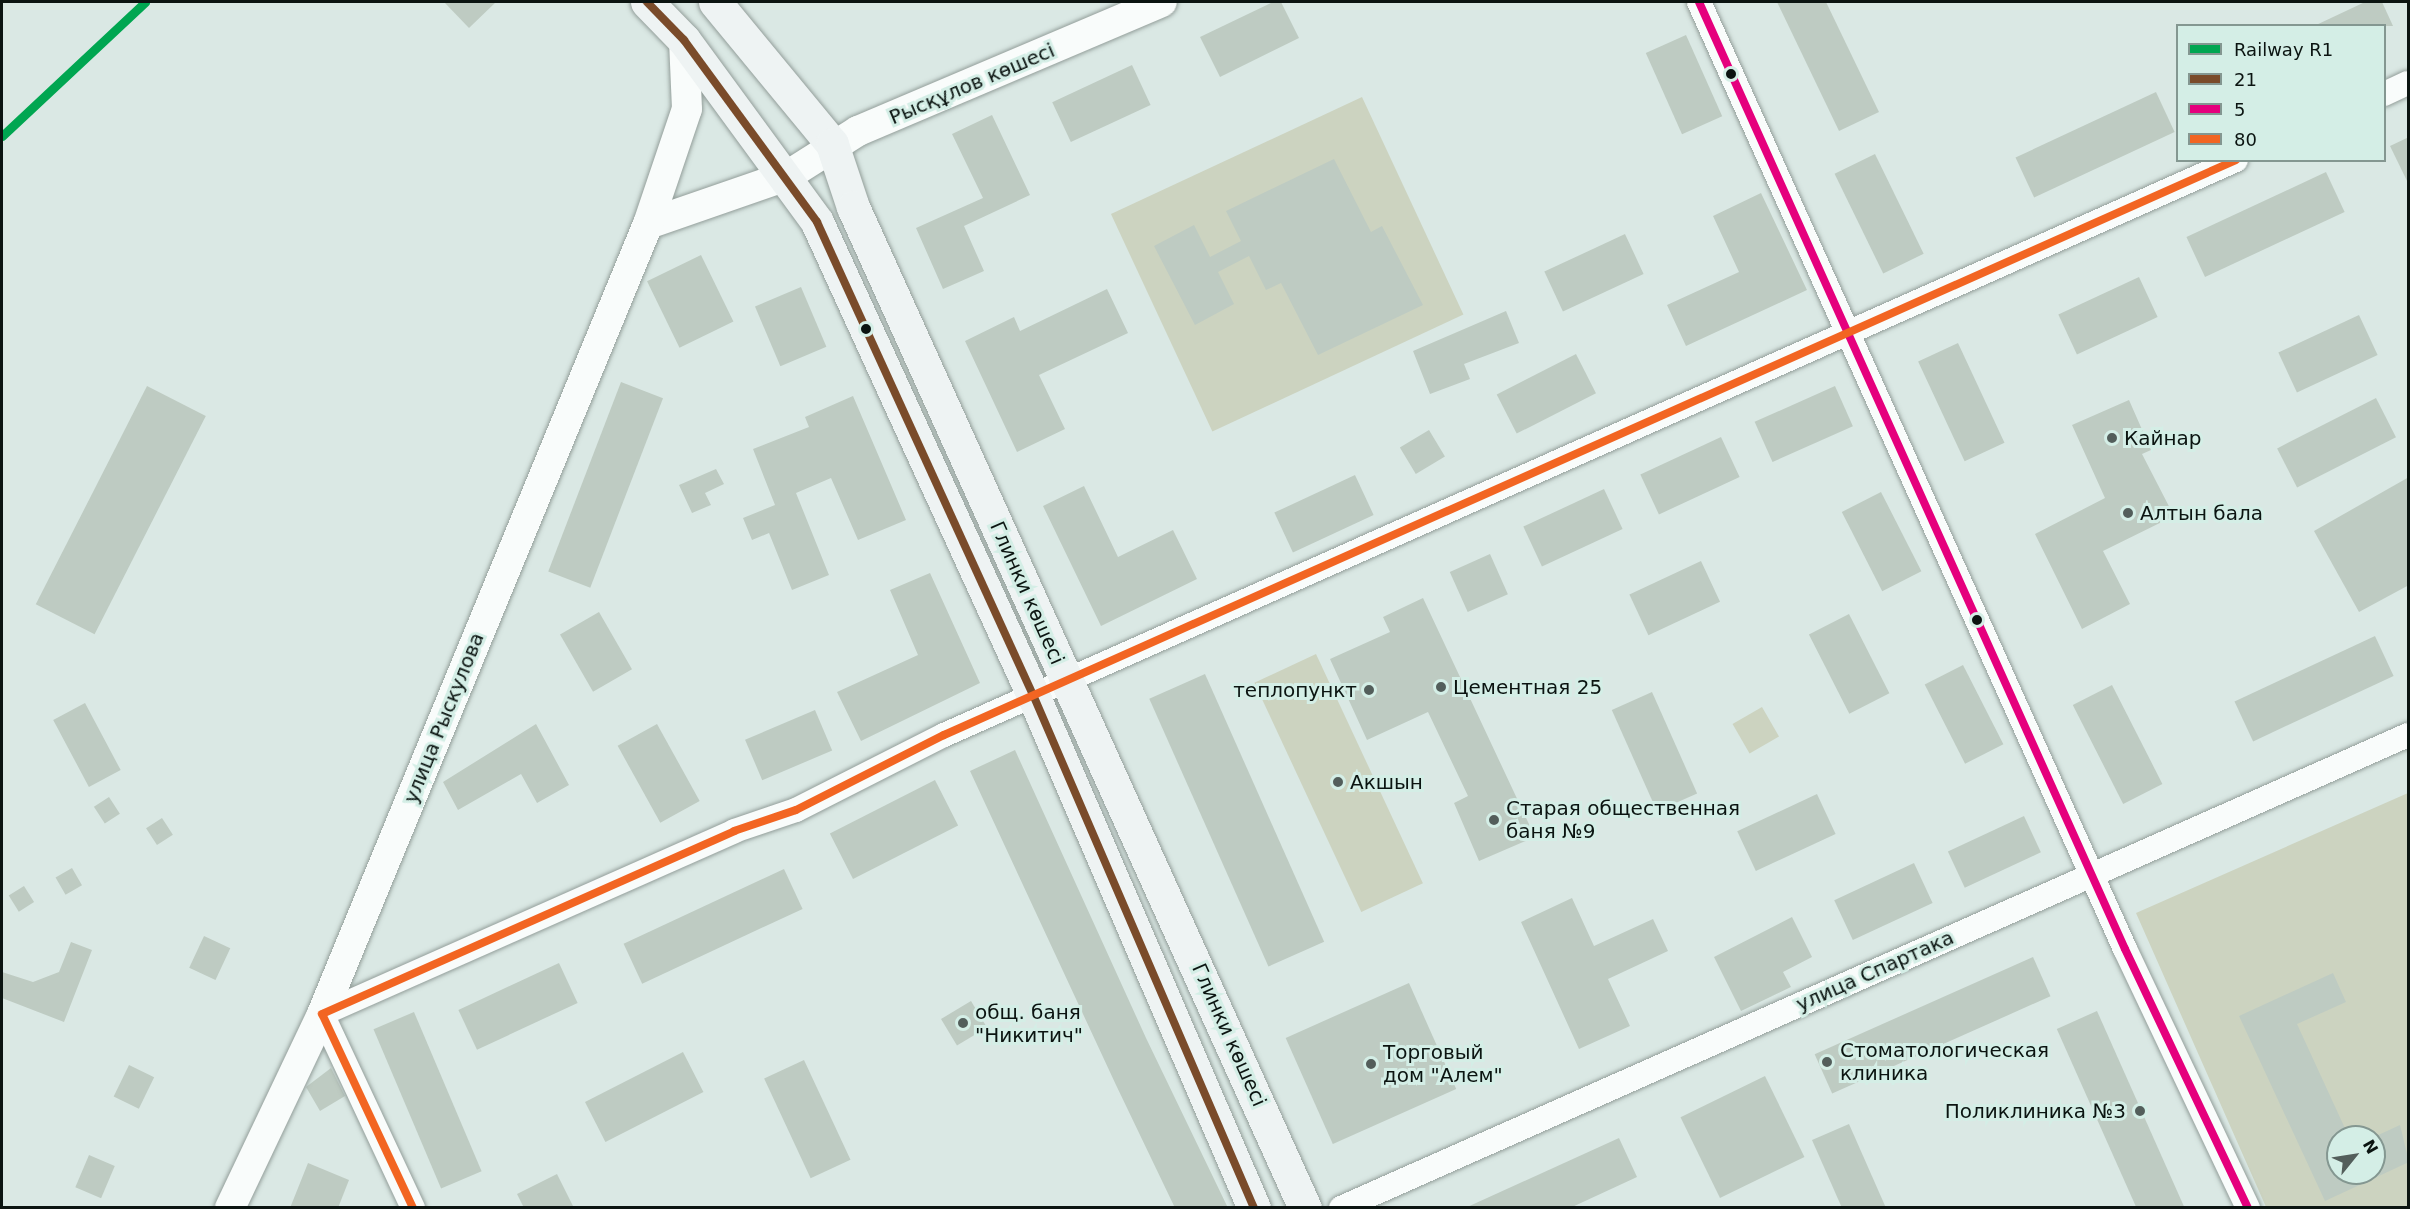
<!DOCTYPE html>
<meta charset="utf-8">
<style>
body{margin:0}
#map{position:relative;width:2410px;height:1209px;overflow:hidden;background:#dae8e4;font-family:"DejaVu Sans",sans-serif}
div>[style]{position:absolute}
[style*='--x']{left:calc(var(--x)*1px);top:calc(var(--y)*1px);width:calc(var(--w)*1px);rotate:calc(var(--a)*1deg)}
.green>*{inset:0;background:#ccd3c0;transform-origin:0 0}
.building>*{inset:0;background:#becbc2;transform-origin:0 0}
.roads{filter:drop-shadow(0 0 2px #939e9a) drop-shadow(0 0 2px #939e9a)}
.minor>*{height:24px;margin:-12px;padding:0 12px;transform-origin:12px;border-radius:12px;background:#f9fcfb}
.tertiary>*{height:30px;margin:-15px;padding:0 15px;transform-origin:15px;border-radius:15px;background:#f9fcfb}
.secondary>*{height:33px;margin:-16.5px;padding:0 16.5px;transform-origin:16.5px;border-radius:16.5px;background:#eef3f3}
.bus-1>*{height:8px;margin:-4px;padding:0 4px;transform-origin:4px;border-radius:4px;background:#7a4b2a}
.bus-2>*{height:8px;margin:-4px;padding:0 4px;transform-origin:4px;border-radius:4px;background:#e5007d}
.bus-3>*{height:8px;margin:-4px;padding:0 4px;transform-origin:4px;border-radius:4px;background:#f26522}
.rail-1>*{height:9px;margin:-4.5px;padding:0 4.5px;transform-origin:4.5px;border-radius:4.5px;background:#00a651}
.dots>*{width:16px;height:16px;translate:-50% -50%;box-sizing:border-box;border:3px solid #d4eee6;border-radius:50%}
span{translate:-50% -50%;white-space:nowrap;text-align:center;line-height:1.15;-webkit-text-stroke:6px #d4eee6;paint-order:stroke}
.street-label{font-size:20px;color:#0b1411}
.poi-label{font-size:20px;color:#0b1411}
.left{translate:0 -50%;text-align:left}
.right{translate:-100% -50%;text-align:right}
.frame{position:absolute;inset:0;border:3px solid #0b1411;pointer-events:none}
.legend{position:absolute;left:2176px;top:24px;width:210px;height:138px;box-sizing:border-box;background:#d4eee6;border:2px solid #849791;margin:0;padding:8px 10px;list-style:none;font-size:18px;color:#0b1411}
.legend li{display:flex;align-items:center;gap:12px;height:30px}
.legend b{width:30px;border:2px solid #849791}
.north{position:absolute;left:2326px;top:1125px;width:60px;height:60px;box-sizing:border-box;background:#d4eee6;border:2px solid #849791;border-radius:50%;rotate:60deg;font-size:16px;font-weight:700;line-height:24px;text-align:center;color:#0b1411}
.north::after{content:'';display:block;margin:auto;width:21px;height:27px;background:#535e5b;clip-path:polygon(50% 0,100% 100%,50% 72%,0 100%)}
</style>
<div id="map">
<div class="green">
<div style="left:1362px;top:97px;width:240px;height:277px;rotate:65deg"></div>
<div style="left:1316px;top:654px;width:253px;height:68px;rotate:65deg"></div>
<div style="left:1762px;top:707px;width:34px;height:34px;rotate:60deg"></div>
<div style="clip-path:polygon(evenodd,2408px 793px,2408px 1207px,2266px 1207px,2136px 913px,2408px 793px,2338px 1137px,2374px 1137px,2374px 1173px,2338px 1173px,2338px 1137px)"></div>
</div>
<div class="building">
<div style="clip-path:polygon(444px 2px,496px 2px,469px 28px)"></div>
<div style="clip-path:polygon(1273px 2px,1281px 2px,1299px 38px,1220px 77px,1200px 37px)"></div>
<div style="clip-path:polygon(1777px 2px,1826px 2px,1879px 112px,1839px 131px)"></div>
<div style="clip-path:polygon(2365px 2px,2382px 2px,2393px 26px,2314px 26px)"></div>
<div style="left:1686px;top:35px;width:89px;height:44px;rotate:66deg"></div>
<div style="left:1132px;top:65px;width:44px;height:88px;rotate:65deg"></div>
<div style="left:2156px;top:92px;width:44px;height:155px;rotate:65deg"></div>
<div style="clip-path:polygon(992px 115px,1030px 195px,964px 226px,984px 271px,943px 289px,916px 228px,983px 198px,952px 134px)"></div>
<div style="clip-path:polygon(2409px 137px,2409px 185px,2390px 146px)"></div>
<div style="left:1875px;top:154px;width:111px;height:45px;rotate:64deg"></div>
<div style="clip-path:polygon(1334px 159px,1371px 232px,1382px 226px,1423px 305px,1318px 355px,1281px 283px,1266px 290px,1249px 256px,1218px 272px,1234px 304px,1195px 325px,1154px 246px,1194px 225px,1210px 257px,1241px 241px,1226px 211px)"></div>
<div style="left:2326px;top:172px;width:44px;height:154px;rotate:65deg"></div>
<div style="clip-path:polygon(1761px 193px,1807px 290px,1686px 346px,1667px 305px,1739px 272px,1713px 216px)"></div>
<div style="left:1625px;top:234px;width:44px;height:89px;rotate:65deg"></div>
<div style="left:701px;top:255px;width:74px;height:60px;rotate:64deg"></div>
<div style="left:2139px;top:277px;width:44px;height:89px;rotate:65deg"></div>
<div style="left:801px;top:287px;width:65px;height:50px;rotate:67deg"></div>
<div style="clip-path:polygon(1107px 289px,1128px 333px,1039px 375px,1065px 429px,1017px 452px,965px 341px,1014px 317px,1020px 331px)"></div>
<div style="clip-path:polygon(1506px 311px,1519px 343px,1464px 364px,1470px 379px,1430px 394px,1413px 351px)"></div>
<div style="left:2359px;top:315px;width:44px;height:89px;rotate:65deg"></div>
<div style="left:1958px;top:343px;width:110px;height:44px;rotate:65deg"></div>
<div style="left:1576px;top:354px;width:44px;height:89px;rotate:63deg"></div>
<div style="left:621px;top:382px;width:45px;height:203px;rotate:21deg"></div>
<div style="left:147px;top:386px;width:66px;height:245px;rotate:27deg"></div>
<div style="left:1835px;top:386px;width:44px;height:88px;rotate:66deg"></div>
<div style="clip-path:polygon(853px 396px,906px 520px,858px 540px,831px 478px,796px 493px,829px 575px,792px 590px,769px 533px,752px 540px,743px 518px,775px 505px,753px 449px,809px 427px,805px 417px)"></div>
<div style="left:2376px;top:398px;width:44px;height:111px;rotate:63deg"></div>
<div style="clip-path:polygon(2129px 400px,2151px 450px,2142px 454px,2174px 516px,2103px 551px,2130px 604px,2082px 629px,2035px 534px,2105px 498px,2072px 425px)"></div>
<div style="left:1429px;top:430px;width:31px;height:34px;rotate:59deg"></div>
<div style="left:1721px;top:437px;width:44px;height:89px;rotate:65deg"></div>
<div style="clip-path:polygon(716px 469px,724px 484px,705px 493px,711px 505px,692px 513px,679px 485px)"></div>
<div style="left:1355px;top:475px;width:44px;height:89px;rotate:65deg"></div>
<div style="clip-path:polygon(2409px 477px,2409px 585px,2359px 612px,2314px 531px)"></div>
<div style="clip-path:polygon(1084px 486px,1118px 557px,1173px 530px,1197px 579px,1101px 626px,1043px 506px)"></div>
<div style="left:1604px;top:489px;width:44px;height:89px;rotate:65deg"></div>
<div style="left:1881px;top:492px;width:89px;height:44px;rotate:63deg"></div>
<div style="left:1490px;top:554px;width:44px;height:44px;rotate:66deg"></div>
<div style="left:1701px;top:561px;width:45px;height:79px;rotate:65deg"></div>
<div style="clip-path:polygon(930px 573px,980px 683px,861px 741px,837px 692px,918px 655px,890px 590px)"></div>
<div style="clip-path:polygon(1423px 598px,1535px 837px,1479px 861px,1454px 803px,1468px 796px,1428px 712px,1367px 740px,1330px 659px,1390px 632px,1383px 617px)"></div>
<div style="left:599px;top:612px;width:66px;height:45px;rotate:60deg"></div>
<div style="left:1849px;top:614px;width:89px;height:45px;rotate:63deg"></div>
<div style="left:2375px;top:636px;width:44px;height:155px;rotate:65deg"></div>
<div style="left:1963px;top:665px;width:89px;height:43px;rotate:63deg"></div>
<div style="left:1205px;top:674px;width:293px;height:61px;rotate:66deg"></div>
<div style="left:2112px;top:685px;width:111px;height:44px;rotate:63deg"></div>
<div style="left:1652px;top:692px;width:111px;height:44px;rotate:66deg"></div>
<div style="left:85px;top:703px;width:76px;height:36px;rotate:62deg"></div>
<div style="left:815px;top:710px;width:44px;height:76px;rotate:67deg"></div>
<div style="clip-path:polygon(536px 724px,569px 785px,537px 803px,521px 774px,458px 810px,443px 782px)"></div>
<div style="left:657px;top:724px;width:88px;height:45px;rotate:61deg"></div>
<div style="clip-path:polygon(1015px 750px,1146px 1038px,1228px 1208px,1175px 1208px,1116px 1085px,970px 771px)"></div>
<div style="left:935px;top:780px;width:51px;height:118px;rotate:63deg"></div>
<div style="left:1817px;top:794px;width:44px;height:88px;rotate:65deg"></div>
<div style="left:109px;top:797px;width:20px;height:18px;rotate:57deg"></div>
<div style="left:2024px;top:816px;width:40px;height:84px;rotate:65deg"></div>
<div style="left:162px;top:818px;width:20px;height:19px;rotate:57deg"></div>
<div style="left:1914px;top:863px;width:44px;height:88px;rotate:65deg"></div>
<div style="left:72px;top:868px;width:20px;height:19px;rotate:60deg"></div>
<div style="left:784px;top:869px;width:44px;height:177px;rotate:65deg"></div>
<div style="left:24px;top:886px;width:19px;height:18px;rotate:58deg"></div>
<div style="clip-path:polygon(1572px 898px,1594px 946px,1653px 919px,1668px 951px,1608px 979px,1630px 1026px,1579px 1049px,1521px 922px)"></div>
<div style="clip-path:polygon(1792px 917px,1812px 957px,1783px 972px,1791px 987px,1741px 1011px,1714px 957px)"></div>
<div style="left:204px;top:936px;width:29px;height:35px;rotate:25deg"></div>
<div style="clip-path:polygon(71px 942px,92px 950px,64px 1022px,2px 998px,2px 972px,33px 982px,59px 972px)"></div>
<div style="left:2033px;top:957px;width:43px;height:239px;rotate:66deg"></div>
<div style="left:559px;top:963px;width:44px;height:111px;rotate:65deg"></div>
<div style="clip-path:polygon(2333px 973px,2346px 1002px,2297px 1024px,2349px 1137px,2338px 1137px,2338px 1173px,2374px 1173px,2374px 1137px,2400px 1125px,2409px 1162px,2325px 1201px,2239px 1016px)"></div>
<div style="left:1409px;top:983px;width:116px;height:135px;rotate:66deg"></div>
<div style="left:971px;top:1001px;width:31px;height:35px;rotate:59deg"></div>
<div style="left:2097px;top:1011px;width:215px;height:44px;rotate:66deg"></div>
<div style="left:414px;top:1012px;width:173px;height:44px;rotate:67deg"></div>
<div style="left:683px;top:1052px;width:45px;height:110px;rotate:63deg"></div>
<div style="left:804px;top:1060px;width:110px;height:44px;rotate:65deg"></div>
<div style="left:129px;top:1065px;width:28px;height:35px;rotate:26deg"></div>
<div style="clip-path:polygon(331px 1068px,345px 1096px,320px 1111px,306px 1087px)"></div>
<div style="left:1765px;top:1076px;width:90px;height:94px;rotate:64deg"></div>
<div style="clip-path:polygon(1849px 1124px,1886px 1208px,1842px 1208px,1812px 1140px)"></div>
<div style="clip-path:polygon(1619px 1138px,1637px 1177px,1570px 1208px,1465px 1208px)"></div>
<div style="left:89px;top:1155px;width:28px;height:35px;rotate:23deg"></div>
<div style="clip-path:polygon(308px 1163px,349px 1180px,338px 1208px,290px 1208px)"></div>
<div style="clip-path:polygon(557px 1174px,574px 1208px,524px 1208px,517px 1194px)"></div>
</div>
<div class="roads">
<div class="minor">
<div style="--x:1699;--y:2;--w:1038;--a:65.78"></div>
<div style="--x:2125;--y:949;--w:287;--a:64.6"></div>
<div style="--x:2384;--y:94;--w:26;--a:-25"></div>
<div style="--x:413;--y:1208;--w:214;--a:-115.1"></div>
<div style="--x:322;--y:1014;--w:451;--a:-23.9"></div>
<div style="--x:734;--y:831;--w:65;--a:-18.7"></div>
<div style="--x:796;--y:810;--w:166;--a:-26.9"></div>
<div style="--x:944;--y:735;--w:1414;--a:-23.99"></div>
<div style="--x:1341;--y:1208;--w:1167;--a:-23.91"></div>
</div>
<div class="tertiary">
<div style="--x:648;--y:224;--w:147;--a:-19.1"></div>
<div style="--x:787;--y:176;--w:84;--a:-32.4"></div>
<div style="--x:858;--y:131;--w:330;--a:-23"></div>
<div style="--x:230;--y:1208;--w:215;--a:-64.6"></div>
<div style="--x:322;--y:1014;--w:855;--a:-67.58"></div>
<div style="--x:648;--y:224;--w:121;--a:-71.3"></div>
<div style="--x:687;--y:109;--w:69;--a:-92.5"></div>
</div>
<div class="secondary">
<div style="--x:647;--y:2;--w:53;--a:45.8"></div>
<div style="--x:684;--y:40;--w:225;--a:53.8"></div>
<div style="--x:817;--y:222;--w:522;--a:65.45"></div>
<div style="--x:1034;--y:697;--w:556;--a:66.71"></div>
<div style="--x:715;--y:2;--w:184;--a:50.5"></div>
<div style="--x:832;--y:144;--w:66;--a:71.6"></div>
<div style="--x:853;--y:207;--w:1098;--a:65.7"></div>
</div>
</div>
<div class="bus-1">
<div style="--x:647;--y:2;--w:53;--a:45.8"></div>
<div style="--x:684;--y:40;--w:225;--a:53.8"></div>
<div style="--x:817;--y:222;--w:522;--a:65.45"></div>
<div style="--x:1034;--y:697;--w:556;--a:66.71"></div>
</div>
<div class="bus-2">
<div style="--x:1699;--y:2;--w:1038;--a:65.78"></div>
<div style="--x:2125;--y:949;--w:287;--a:64.6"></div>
</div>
<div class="bus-3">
<div style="--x:413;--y:1208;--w:214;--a:-115.1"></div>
<div style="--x:322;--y:1014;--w:451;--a:-23.9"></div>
<div style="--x:734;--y:831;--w:65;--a:-18.7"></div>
<div style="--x:796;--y:810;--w:166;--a:-26.9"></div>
<div style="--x:944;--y:735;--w:1414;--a:-23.99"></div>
</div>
<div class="rail-1">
<div style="--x:2;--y:136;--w:196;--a:-43.1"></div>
</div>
<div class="dots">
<div style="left:1731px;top:74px;background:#0b1411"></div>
<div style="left:866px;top:329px;background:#0b1411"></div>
<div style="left:2112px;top:438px;background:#535e5b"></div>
<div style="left:2128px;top:513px;background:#535e5b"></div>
<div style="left:1977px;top:620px;background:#0b1411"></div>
<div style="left:1441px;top:687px;background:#535e5b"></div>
<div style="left:1369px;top:690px;background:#535e5b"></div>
<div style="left:1338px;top:782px;background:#535e5b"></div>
<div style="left:1494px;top:820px;background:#535e5b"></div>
<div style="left:963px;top:1023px;background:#535e5b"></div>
<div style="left:1827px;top:1062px;background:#535e5b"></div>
<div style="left:1371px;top:1064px;background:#535e5b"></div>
<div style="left:2140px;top:1111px;background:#535e5b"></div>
</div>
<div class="street-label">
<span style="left:972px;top:84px;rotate:-23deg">Рысқұлов көшесі</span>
<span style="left:1027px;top:593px;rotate:66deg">Глинки көшесі</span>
<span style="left:444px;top:718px;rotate:-68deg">улица Рыскулова</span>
<span style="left:1875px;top:971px;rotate:-24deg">улица Спартака</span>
<span style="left:1229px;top:1035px;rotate:66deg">Глинки көшесі</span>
</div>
<div class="poi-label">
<span class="left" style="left:2124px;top:438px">Кайнар</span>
<span class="left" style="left:2140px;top:513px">Алтын бала</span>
<span class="left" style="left:1453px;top:687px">Цементная 25</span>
<span class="right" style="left:1357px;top:690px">теплопункт</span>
<span class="left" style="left:1350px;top:782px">Акшын</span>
<span class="left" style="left:1506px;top:820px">Старая общественная<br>баня №9</span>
<span class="left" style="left:975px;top:1024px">общ. баня<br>"Никитич"</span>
<span class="left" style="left:1840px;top:1062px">Стоматологическая<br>клиника</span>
<span class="left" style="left:1383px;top:1064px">Торговый<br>дом "Алем"</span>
<span class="right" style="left:2126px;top:1111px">Поликлиника №3</span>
</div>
<div class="frame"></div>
<ul class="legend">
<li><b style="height:8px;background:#00a651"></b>Railway R1</li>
<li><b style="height:8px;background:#7a4b2a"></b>21</li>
<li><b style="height:8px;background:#e5007d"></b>5</li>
<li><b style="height:8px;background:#f26522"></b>80</li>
</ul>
<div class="north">N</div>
</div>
